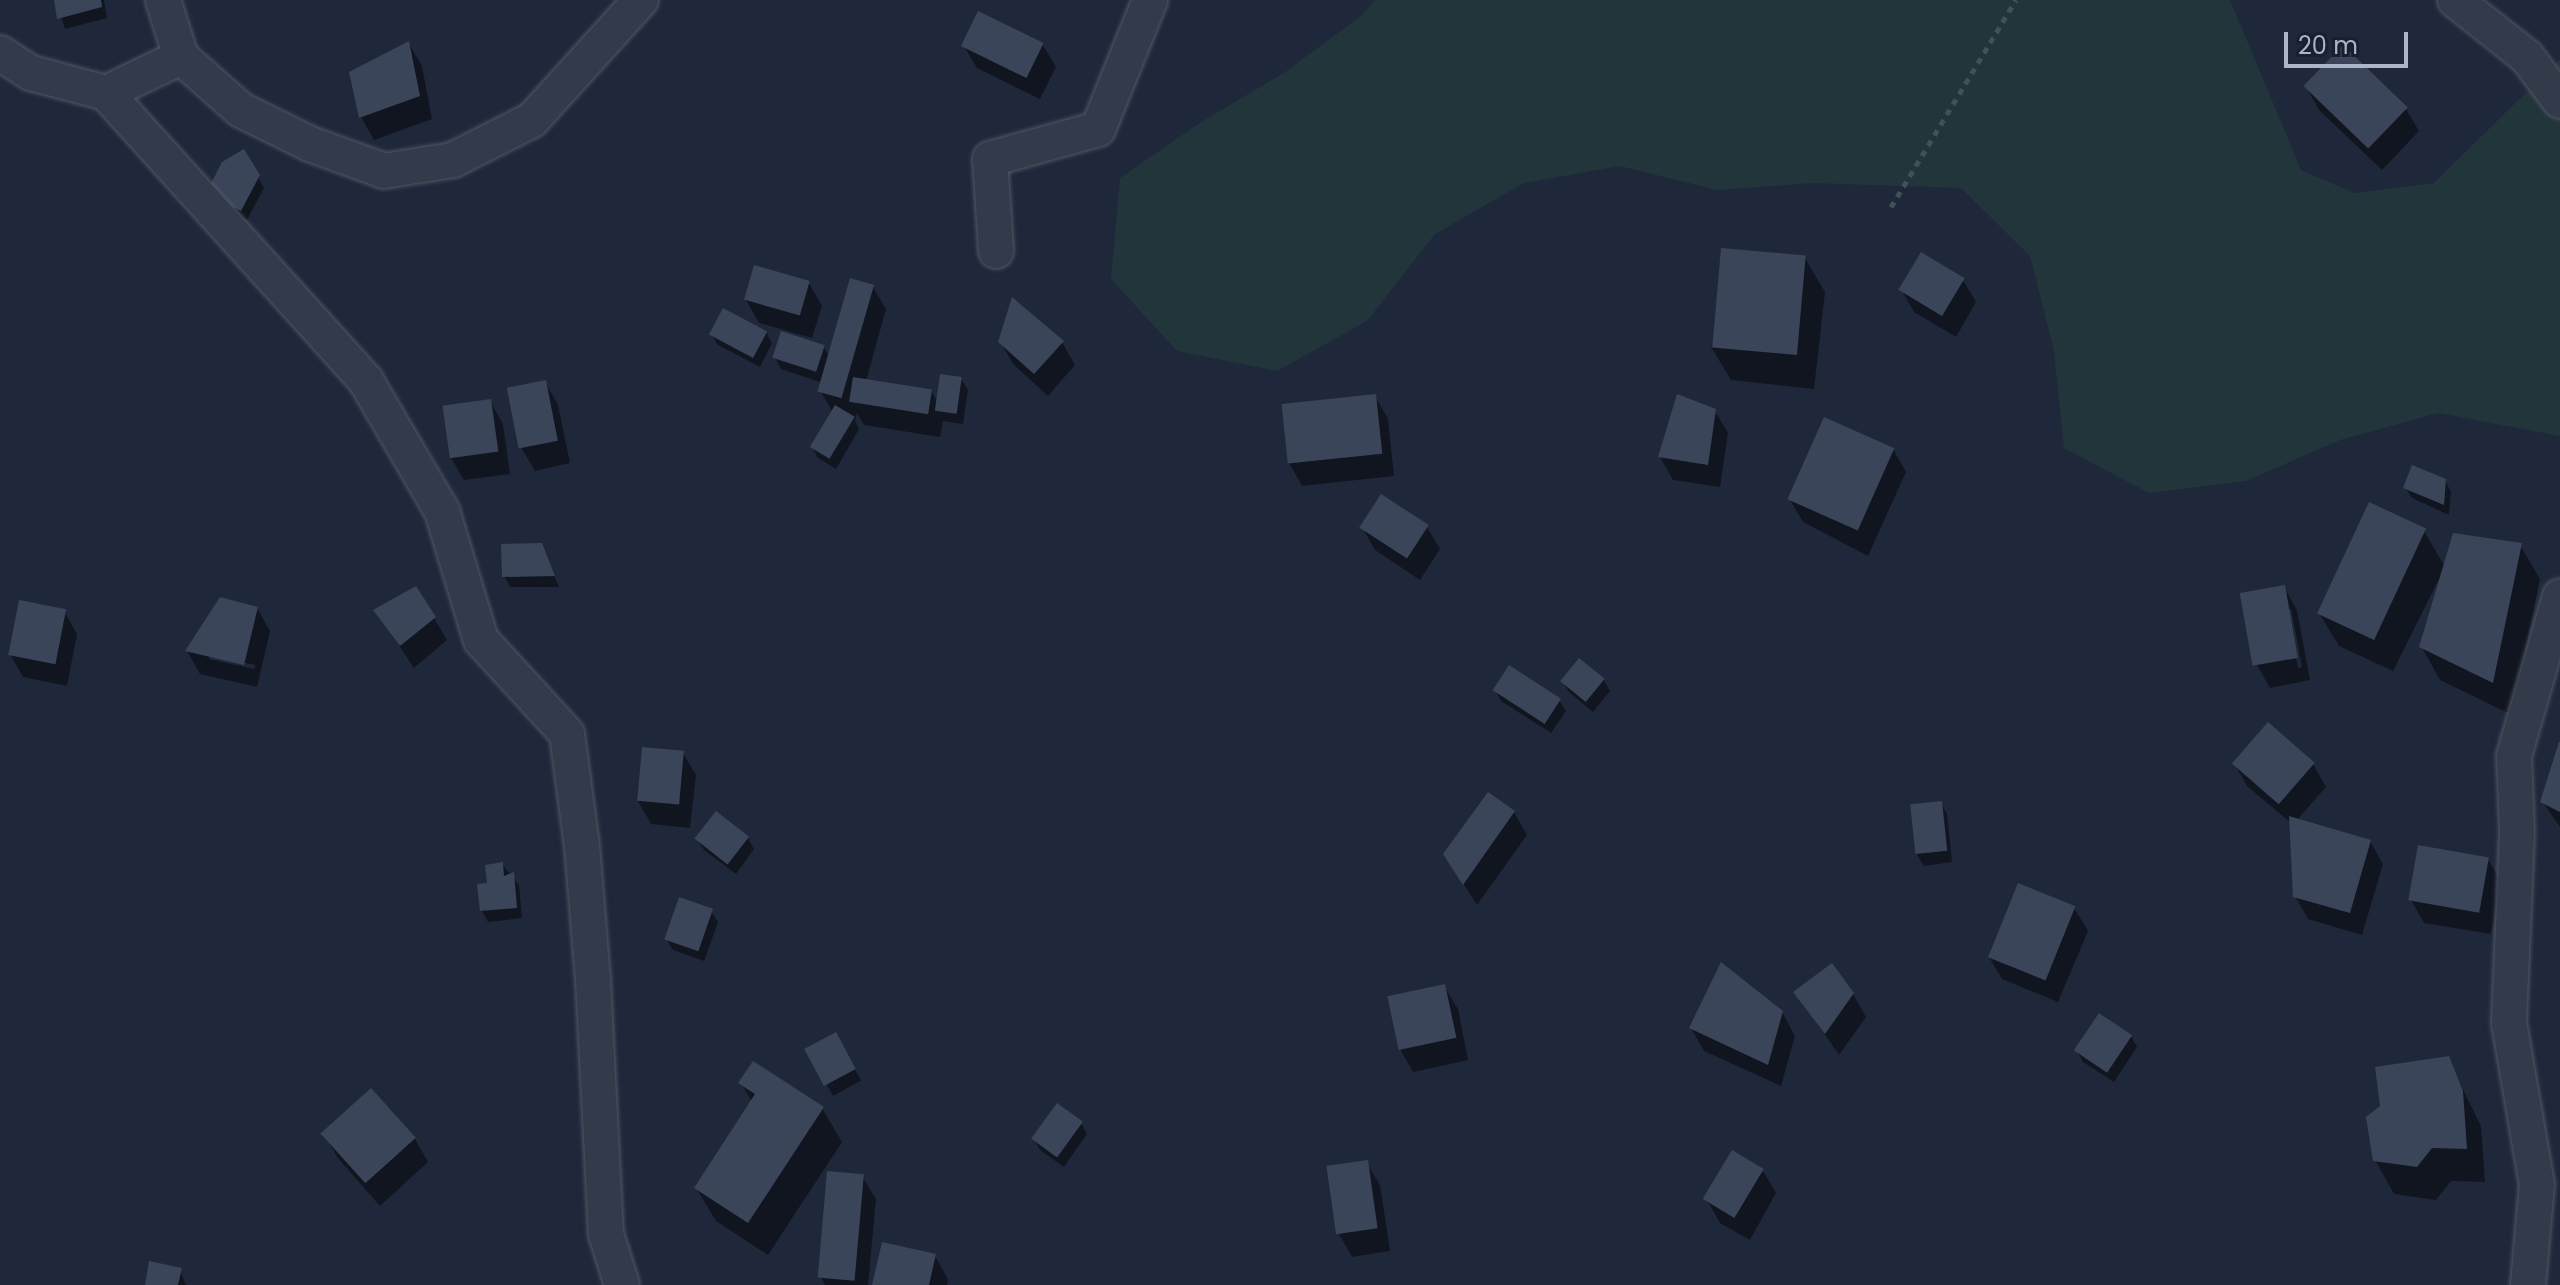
<!DOCTYPE html>
<style>
body{margin:0}
#map{position:relative;width:2560px;height:1285px;overflow:hidden;background:#1f283a;font-family:Poppins,sans-serif}
div>[style]{position:absolute}
[style*='--x']{left:calc(var(--x)*1px);top:calc(var(--y)*1px);width:calc(var(--w)*1px);rotate:calc(var(--a)*1deg)}
.green>*{inset:0;background:#21353b}
.shadow>*{inset:0;background:#0007;transform-origin:0 0}
.building>*{inset:0;background:#3b455a;transform-origin:0 0}
.path>*{height:5px;margin-top:-2.5px;transform-origin:0;background:repeating-linear-gradient(90deg,#3f5258 0 6px,transparent 0 12px)}
.roads{filter:drop-shadow(0 0 2px #505768) drop-shadow(0 0 2px #505768)}
.street>*{height:34px;margin:-17px;padding:0 17px;transform-origin:17px;border-radius:17px;background:#333a4a}
span{translate:-50% -50%;white-space:nowrap;text-align:center;line-height:1.15;-webkit-text-stroke:6px #181f2e;paint-order:stroke}
.scale{position:absolute;left:2284px;top:32px;width:124px;height:36px;box-sizing:border-box;border:4px solid #adb4c7;border-top:0;padding-left:10px;font-size:24px;line-height:28px;white-space:nowrap;color:#adb4c7;-webkit-text-stroke:6px #181f2e;paint-order:stroke}
</style>
<div id="map">
<div class="green">
<div style="clip-path:polygon(1375px 0,2230px 0,2301px 170px,2354px 193px,2434px 183px,2560px 59px,2560px 436px,2438px 413px,2340px 440px,2246px 481px,2149px 493px,2064px 448px,2054px 351px,2030px 256px,1961px 188px,1813px 183px,1717px 190px,1620px 166px,1524px 183px,1435px 234px,1367px 321px,1277px 371px,1177px 351px,1111px 279px,1120px 178px,1201px 122px,1284px 73px,1362px 15px)"></div>
</div>
<div class="shadow">
<div style="clip-path:polygon(56px 0,104px 0,107px 18px,65px 29px)"></div>
<div style="clip-path:polygon(409px 44px,422px 66px,432px 119px,374px 140px,361px 117px,351px 73px)"></div>
<div style="clip-path:polygon(1042px 44px,1056px 67px,1040px 99px,977px 68px,964px 46px)"></div>
<div style="clip-path:polygon(2306px 87px,2406px 109px,2419px 131px,2382px 170px,2319px 110px)"></div>
<div style="clip-path:polygon(243px 152px,264px 188px,247px 220px,214px 204px)"></div>
<div style="clip-path:polygon(1805px 258px,1825px 292px,1814px 389px,1731px 380px,1711px 347px)"></div>
<div style="clip-path:polygon(1963px 280px,1976px 302px,1956px 337px,1914px 312px,1901px 289px)"></div>
<div style="clip-path:polygon(809px 283px,822px 306px,812px 338px,759px 323px,746px 300px)"></div>
<div style="clip-path:polygon(873px 287px,886px 309px,866px 381px,931px 391px,938px 403px,961px 379px,968px 390px,963px 424px,943px 421px,940px 437px,864px 425px,857px 413px,855px 421px,859px 429px,836px 469px,818px 458px,812px 447px,833px 413px,821px 392px,823px 383px,781px 369px,775px 358px,824px 347px,830px 358px)"></div>
<div style="clip-path:polygon(766px 332px,772px 343px,760px 367px,718px 345px,711px 334px)"></div>
<div style="clip-path:polygon(1000px 342px,1062px 342px,1075px 365px,1048px 396px,1014px 365px)"></div>
<div style="clip-path:polygon(545px 382px,558px 405px,570px 463px,535px 471px,522px 449px,509px 390px)"></div>
<div style="clip-path:polygon(1375px 396px,1388px 419px,1394px 476px,1302px 486px,1289px 463px)"></div>
<div style="clip-path:polygon(490px 401px,503px 424px,510px 474px,464px 480px,451px 458px)"></div>
<div style="clip-path:polygon(1714px 410px,1728px 433px,1720px 487px,1673px 480px,1660px 457px)"></div>
<div style="clip-path:polygon(1893px 449px,1906px 472px,1868px 556px,1803px 522px,1790px 500px)"></div>
<div style="clip-path:polygon(2445px 480px,2451px 492px,2449px 515px,2412px 498px,2405px 487px)"></div>
<div style="clip-path:polygon(1362px 527px,1427px 527px,1440px 549px,1420px 580px,1375px 550px)"></div>
<div style="clip-path:polygon(2424px 531px,2445px 567px,2520px 545px,2540px 579px,2512px 715px,2440px 680px,2421px 646px,2444px 569px,2393px 671px,2339px 646px,2319px 613px)"></div>
<div style="clip-path:polygon(541px 545px,559px 587px,510px 587px,504px 576px)"></div>
<div style="clip-path:polygon(evenodd,2284px 587px,2297px 610px,2310px 680px,2270px 688px,2257px 665px,2284px 587px,2287px 609px,2291px 609px,2302px 667px,2298px 668px,2287px 609px)"></div>
<div style="clip-path:polygon(evenodd,257px 608px,270px 631px,257px 687px,200px 674px,187px 651px,257px 608px,209px 655px,255px 665px,254px 669px,209px 659px,209px 655px)"></div>
<div style="clip-path:polygon(64px 611px,77px 634px,67px 686px,23px 677px,10px 654px)"></div>
<div style="clip-path:polygon(376px 611px,434px 618px,447px 640px,414px 668px)"></div>
<div style="clip-path:polygon(1604px 680px,1610px 691px,1593px 712px,1569px 692px,1562px 681px)"></div>
<div style="clip-path:polygon(1495px 690px,1559px 700px,1566px 711px,1551px 733px,1501px 701px)"></div>
<div style="clip-path:polygon(2560px 746px,2560px 827px,2542px 801px)"></div>
<div style="clip-path:polygon(683px 753px,696px 775px,690px 828px,651px 824px,638px 801px)"></div>
<div style="clip-path:polygon(2234px 763px,2313px 764px,2326px 787px,2297px 820px,2370px 841px,2383px 864px,2362px 935px,2308px 919px,2295px 896px,2292px 824px,2247px 786px)"></div>
<div style="clip-path:polygon(1941px 803px,1947px 814px,1952px 862px,1924px 866px,1917px 855px)"></div>
<div style="clip-path:polygon(1514px 812px,1527px 835px,1477px 905px,1459px 877px)"></div>
<div style="clip-path:polygon(748px 838px,754px 849px,736px 874px,704px 850px,697px 839px)"></div>
<div style="clip-path:polygon(2488px 859px,2501px 881px,2491px 934px,2424px 923px,2411px 900px)"></div>
<div style="clip-path:polygon(502px 864px,519px 885px,522px 918px,488px 922px,482px 911px,489px 885px)"></div>
<div style="clip-path:polygon(2074px 908px,2088px 931px,2058px 1002px,2002px 979px,1989px 957px)"></div>
<div style="clip-path:polygon(711px 911px,718px 922px,704px 961px,673px 950px,666px 939px)"></div>
<div style="clip-path:polygon(1444px 986px,1458px 1009px,1468px 1060px,1413px 1072px,1400px 1049px)"></div>
<div style="clip-path:polygon(1796px 993px,1853px 994px,1866px 1017px,1839px 1055px)"></div>
<div style="clip-path:polygon(1782px 1012px,1795px 1036px,1781px 1086px,1704px 1051px,1691px 1028px)"></div>
<div style="left:836px;top:1035px;width:52px;height:32px;rotate:61deg"></div>
<div style="clip-path:polygon(2131px 1036px,2137px 1047px,2114px 1082px,2083px 1062px,2077px 1051px)"></div>
<div style="clip-path:polygon(2448px 1059px,2481px 1126px,2485px 1182px,2451px 1181px,2436px 1200px,2394px 1194px,2375px 1160px)"></div>
<div style="clip-path:polygon(741px 1083px,822px 1108px,842px 1142px,768px 1255px,716px 1221px,696px 1188px,752px 1102px)"></div>
<div style="clip-path:polygon(1081px 1123px,1087px 1134px,1064px 1167px,1040px 1150px,1034px 1139px)"></div>
<div style="clip-path:polygon(324px 1134px,415px 1139px,428px 1162px,380px 1206px,337px 1157px)"></div>
<div style="clip-path:polygon(1366px 1162px,1380px 1185px,1390px 1251px,1352px 1257px,1339px 1234px)"></div>
<div style="clip-path:polygon(1763px 1171px,1776px 1193px,1750px 1240px,1720px 1223px,1707px 1200px)"></div>
<div style="clip-path:polygon(862px 1176px,876px 1199px,868px 1285px,825px 1285px,821px 1277px)"></div>
<div style="clip-path:polygon(935px 1256px,948px 1279px,947px 1285px,874px 1285px)"></div>
<div style="clip-path:polygon(180px 1270px,186px 1285px,147px 1285px)"></div>
</div>
<div class="building">
<div style="clip-path:polygon(54px 0,101px 0,102px 7px,57px 19px)"></div>
<div style="left:978px;top:11px;width:73px;height:39px;rotate:26deg"></div>
<div style="clip-path:polygon(409px 41px,420px 96px,359px 118px,349px 72px)"></div>
<div style="left:2343px;top:45px;width:90px;height:57px;rotate:44deg"></div>
<div style="clip-path:polygon(244px 149px,260px 175px,241px 211px,206px 193px,222px 162px)"></div>
<div style="left:1721px;top:248px;width:85px;height:100px;rotate:5deg"></div>
<div style="left:1921px;top:252px;width:51px;height:44px;rotate:31deg"></div>
<div style="left:754px;top:265px;width:58px;height:36px;rotate:16deg"></div>
<div style="left:850px;top:278px;width:25px;height:118px;rotate:16deg"></div>
<div style="clip-path:polygon(1012px 297px,1064px 341px,1034px 374px,998px 342px)"></div>
<div style="left:723px;top:308px;width:50px;height:30px;rotate:28deg"></div>
<div style="left:781px;top:331px;width:46px;height:28px;rotate:18deg"></div>
<div style="left:940px;top:374px;width:22px;height:37px;rotate:8deg"></div>
<div style="left:853px;top:377px;width:80px;height:25px;rotate:9deg"></div>
<div style="left:546px;top:380px;width:62px;height:40px;rotate:79deg"></div>
<div style="left:1376px;top:394px;width:60px;height:95px;rotate:84deg"></div>
<div style="clip-path:polygon(1677px 394px,1716px 409px,1708px 465px,1658px 457px)"></div>
<div style="left:491px;top:399px;width:53px;height:49px;rotate:82deg"></div>
<div style="left:835px;top:405px;width:23px;height:49px;rotate:31deg"></div>
<div style="left:1824px;top:417px;width:77px;height:90px;rotate:24deg"></div>
<div style="clip-path:polygon(2412px 465px,2446px 479px,2444px 505px,2403px 488px)"></div>
<div style="left:1381px;top:494px;width:57px;height:40px;rotate:33deg"></div>
<div style="left:2369px;top:502px;width:63px;height:123px;rotate:25deg"></div>
<div style="clip-path:polygon(2453px 533px,2522px 543px,2493px 683px,2419px 647px)"></div>
<div style="clip-path:polygon(542px 543px,555px 576px,502px 577px,501px 544px)"></div>
<div style="left:2285px;top:585px;width:74px;height:46px;rotate:80deg"></div>
<div style="clip-path:polygon(416px 586px,436px 617px,400px 646px,373px 610px)"></div>
<div style="clip-path:polygon(220px 597px,258px 607px,244px 665px,185px 651px)"></div>
<div style="left:19px;top:600px;width:48px;height:56px;rotate:11deg"></div>
<div style="left:1579px;top:658px;width:33px;height:30px;rotate:39deg"></div>
<div style="left:1509px;top:665px;width:62px;height:30px;rotate:33deg"></div>
<div style="left:2268px;top:722px;width:62px;height:55px;rotate:41deg"></div>
<div style="clip-path:polygon(2559px 742px,2560px 742px,2560px 812px,2540px 802px)"></div>
<div style="left:642px;top:747px;width:42px;height:54px;rotate:5deg"></div>
<div style="clip-path:polygon(1488px 792px,1515px 811px,1463px 885px,1443px 854px)"></div>
<div style="left:1942px;top:801px;width:50px;height:32px;rotate:84deg"></div>
<div style="left:716px;top:811px;width:42px;height:35px;rotate:38deg"></div>
<div style="clip-path:polygon(2289px 816px,2371px 840px,2350px 913px,2293px 897px)"></div>
<div style="left:2418px;top:845px;width:72px;height:56px;rotate:10deg"></div>
<div style="clip-path:polygon(503px 862px,504px 876px,514px 872px,517px 908px,480px 911px,477px 884px,487px 883px,485px 865px)"></div>
<div style="left:2018px;top:883px;width:62px;height:80px;rotate:22deg"></div>
<div style="left:679px;top:897px;width:36px;height:45px;rotate:19deg"></div>
<div style="clip-path:polygon(1721px 962px,1783px 1011px,1768px 1065px,1689px 1028px)"></div>
<div style="clip-path:polygon(1832px 963px,1854px 993px,1825px 1034px,1793px 992px)"></div>
<div style="left:1445px;top:984px;width:55px;height:59px;rotate:78deg"></div>
<div style="left:2099px;top:1013px;width:40px;height:45px;rotate:34deg"></div>
<div style="left:836px;top:1032px;width:42px;height:36px;rotate:62deg"></div>
<div style="clip-path:polygon(2449px 1056px,2463px 1091px,2467px 1149px,2432px 1148px,2417px 1167px,2373px 1161px,2366px 1117px,2380px 1106px,2375px 1067px)"></div>
<div style="clip-path:polygon(753px 1061px,824px 1107px,748px 1223px,694px 1188px,755px 1094px,738px 1083px)"></div>
<div style="left:371px;top:1088px;width:67px;height:68px;rotate:48deg"></div>
<div style="left:1057px;top:1103px;width:32px;height:44px;rotate:36deg"></div>
<div style="left:1732px;top:1150px;width:37px;height:57px;rotate:31deg"></div>
<div style="left:1368px;top:1160px;width:69px;height:42px;rotate:82deg"></div>
<div style="left:827px;top:1171px;width:37px;height:107px;rotate:5deg"></div>
<div style="clip-path:polygon(882px 1242px,936px 1254px,929px 1285px,872px 1285px)"></div>
<div style="clip-path:polygon(149px 1261px,182px 1268px,178px 1285px,145px 1285px)"></div>
</div>
<div class="path">
<div style="--x:1891;--y:207;--w:242;--a:-58.9"></div>
</div>
<div class="roads">
<div class="street">
<div style="--x:163;--y:0;--w:60;--a:72.5"></div>
<div style="--x:181;--y:57;--w:80;--a:41.5"></div>
<div style="--x:241;--y:110;--w:77;--a:26.2"></div>
<div style="--x:310;--y:144;--w:79;--a:20"></div>
<div style="--x:384;--y:171;--w:70;--a:-9.1"></div>
<div style="--x:453;--y:160;--w:89;--a:-26.9"></div>
<div style="--x:532;--y:120;--w:162;--a:-47.8"></div>
<div style="--x:2455;--y:0;--w:92;--a:38.4"></div>
<div style="--x:2527;--y:57;--w:55;--a:53.1"></div>
<div style="--x:0;--y:53;--w:37;--a:33"></div>
<div style="--x:31;--y:73;--w:78;--a:14.9"></div>
<div style="--x:106;--y:93;--w:83;--a:-25.6"></div>
<div style="--x:106;--y:93;--w:388;--a:47.9"></div>
<div style="--x:366;--y:381;--w:151;--a:59.7"></div>
<div style="--x:442;--y:511;--w:135;--a:73.2"></div>
<div style="--x:481;--y:640;--w:127;--a:47.5"></div>
<div style="--x:567;--y:734;--w:113;--a:82.4"></div>
<div style="--x:582;--y:846;--w:133;--a:85.3"></div>
<div style="--x:593;--y:979;--w:255;--a:87.1"></div>
<div style="--x:606;--y:1234;--w:53;--a:72.6"></div>
<div style="--x:996;--y:251;--w:92;--a:-93.7"></div>
<div style="--x:990;--y:159;--w:112;--a:-15.5"></div>
<div style="--x:1098;--y:129;--w:139;--a:-68"></div>
<div style="--x:2528;--y:1285;--w:100;--a:-84.9"></div>
<div style="--x:2537;--y:1185;--w:164;--a:-99.8"></div>
<div style="--x:2509;--y:1023;--w:193;--a:-87.6"></div>
<div style="--x:2517;--y:830;--w:74;--a:-92.3"></div>
<div style="--x:2514;--y:756;--w:166;--a:-73.9"></div>
</div>
</div>
<div class="scale">20 m</div>
</div>
